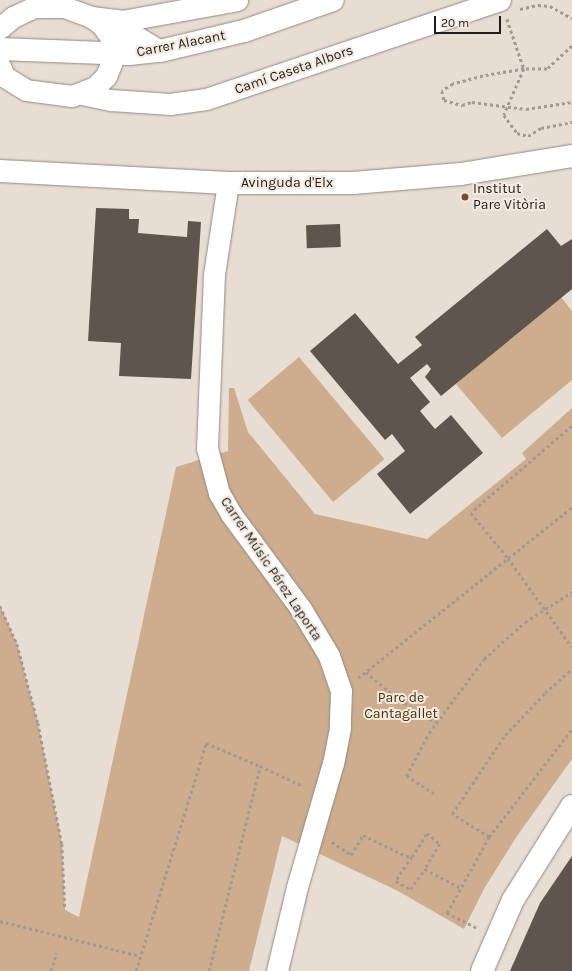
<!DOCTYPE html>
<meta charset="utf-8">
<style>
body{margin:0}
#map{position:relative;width:572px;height:971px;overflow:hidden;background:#e7ddd3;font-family:Karla,sans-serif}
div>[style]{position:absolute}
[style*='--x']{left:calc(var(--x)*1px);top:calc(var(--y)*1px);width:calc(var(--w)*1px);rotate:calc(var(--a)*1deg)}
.green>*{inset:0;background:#cdad8e;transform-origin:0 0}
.building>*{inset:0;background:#5e554d;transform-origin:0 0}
.path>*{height:2.5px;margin-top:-1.25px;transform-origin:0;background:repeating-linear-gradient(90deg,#a29a92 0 3px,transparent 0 6px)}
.roads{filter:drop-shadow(0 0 1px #938980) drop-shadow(0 0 1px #938980)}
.street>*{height:21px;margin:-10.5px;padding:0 10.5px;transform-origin:10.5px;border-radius:10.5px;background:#fff}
.secondary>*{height:22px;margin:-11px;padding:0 11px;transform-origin:11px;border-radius:11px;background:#fff}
.primary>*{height:22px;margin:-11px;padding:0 11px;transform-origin:11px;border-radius:11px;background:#fff}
.dots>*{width:11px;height:11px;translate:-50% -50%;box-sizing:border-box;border:2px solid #f4eae0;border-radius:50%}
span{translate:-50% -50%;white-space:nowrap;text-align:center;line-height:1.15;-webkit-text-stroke:4px #f4eae0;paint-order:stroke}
.street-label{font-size:14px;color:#201c19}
.poi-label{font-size:14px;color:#201c19}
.left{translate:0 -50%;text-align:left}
.park-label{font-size:14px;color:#502f04}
.scale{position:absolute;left:434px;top:16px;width:67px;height:18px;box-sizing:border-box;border:2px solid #201c19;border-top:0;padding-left:5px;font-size:12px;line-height:14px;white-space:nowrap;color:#201c19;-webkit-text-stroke:3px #f4eae0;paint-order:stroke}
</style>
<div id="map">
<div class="green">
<div style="clip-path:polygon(561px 297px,572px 311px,572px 380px,502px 438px,456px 384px)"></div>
<div style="left:299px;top:357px;width:133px;height:67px;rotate:50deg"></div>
<div style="clip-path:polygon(229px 388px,234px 388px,248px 432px,315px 514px,427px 539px,526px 459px,522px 453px,572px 408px,572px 759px,517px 836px,485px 887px,464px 929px,398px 891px,282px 836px,249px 971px,0 971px,0 605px,17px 644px,38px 723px,62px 844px,65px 910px,79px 917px,176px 467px,228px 451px)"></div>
</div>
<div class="building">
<div style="clip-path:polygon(96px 208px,129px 209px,129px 219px,139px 219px,138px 233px,187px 237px,188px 221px,201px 222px,191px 379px,119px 376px,121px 343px,88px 341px)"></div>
<div style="left:340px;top:224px;width:23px;height:34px;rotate:88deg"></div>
<div style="clip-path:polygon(547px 229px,561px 246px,572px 239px,572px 289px,441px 396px,425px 377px,431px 369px,427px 364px,410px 378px,430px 402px,420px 411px,435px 429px,451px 415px,483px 453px,410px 514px,377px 474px,405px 451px,392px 434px,385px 440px,310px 351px,355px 313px,398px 364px,422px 345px,415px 337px)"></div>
<div style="clip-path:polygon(572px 856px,572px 971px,510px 971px,540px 903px)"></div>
</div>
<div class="path">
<div style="--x:520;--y:9;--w:18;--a:-13"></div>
<div style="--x:538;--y:5;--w:12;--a:5"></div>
<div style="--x:550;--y:6;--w:25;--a:29"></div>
<div style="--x:507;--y:19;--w:53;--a:71.2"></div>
<div style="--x:524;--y:69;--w:50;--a:113.5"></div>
<div style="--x:504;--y:115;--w:22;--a:54"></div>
<div style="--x:517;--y:133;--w:11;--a:15"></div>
<div style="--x:572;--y:46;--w:34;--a:137"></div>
<div style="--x:547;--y:69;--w:23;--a:180"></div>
<div style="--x:524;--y:69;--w:42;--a:170.3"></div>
<div style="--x:483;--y:76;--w:31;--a:165"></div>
<div style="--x:453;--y:84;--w:13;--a:148"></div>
<div style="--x:442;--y:91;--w:9;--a:77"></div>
<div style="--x:444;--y:100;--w:19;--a:16"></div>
<div style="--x:462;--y:105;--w:10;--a:-17"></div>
<div style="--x:472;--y:102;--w:54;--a:7.4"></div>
<div style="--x:526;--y:109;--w:47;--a:-8.7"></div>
<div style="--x:528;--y:136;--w:15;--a:-32"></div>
<div style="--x:541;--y:128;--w:32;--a:-11"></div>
<div style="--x:572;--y:426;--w:133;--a:139.3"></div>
<div style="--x:471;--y:513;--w:58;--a:50.6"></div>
<div style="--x:508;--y:558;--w:110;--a:54.3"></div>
<div style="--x:0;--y:606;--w:42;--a:65.9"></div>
<div style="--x:17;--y:644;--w:82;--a:75.1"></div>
<div style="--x:38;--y:723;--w:123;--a:78.8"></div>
<div style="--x:62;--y:844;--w:66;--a:87.4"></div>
<div style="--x:366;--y:672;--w:43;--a:40.3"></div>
<div style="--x:399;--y:700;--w:43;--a:30.7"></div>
<div style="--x:358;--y:678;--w:274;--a:-38.6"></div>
<div style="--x:434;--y:794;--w:33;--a:-147"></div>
<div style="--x:406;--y:776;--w:49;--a:-61.9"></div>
<div style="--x:429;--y:733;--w:92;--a:-53.4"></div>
<div style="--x:484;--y:659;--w:55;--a:-42.1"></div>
<div style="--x:525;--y:622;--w:56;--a:-32.6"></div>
<div style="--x:489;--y:837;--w:136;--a:-52.5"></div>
<div style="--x:332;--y:842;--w:23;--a:34"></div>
<div style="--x:351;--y:855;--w:23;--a:-59"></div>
<div style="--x:363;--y:835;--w:48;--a:26"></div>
<div style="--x:406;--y:856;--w:6;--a:9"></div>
<div style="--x:412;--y:857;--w:28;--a:-58"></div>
<div style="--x:427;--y:833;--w:17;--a:40"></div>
<div style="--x:440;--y:844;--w:29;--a:121"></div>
<div style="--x:425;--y:869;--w:41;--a:27.8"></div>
<div style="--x:412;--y:857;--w:29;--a:124"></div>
<div style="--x:396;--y:881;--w:16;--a:30"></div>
<div style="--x:410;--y:889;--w:25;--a:-53"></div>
<div style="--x:0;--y:921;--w:144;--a:14"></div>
<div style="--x:476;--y:928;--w:33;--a:-153"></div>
<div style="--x:447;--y:913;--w:87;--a:-61.1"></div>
<div style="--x:489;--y:837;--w:44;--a:-148.1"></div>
<div style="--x:452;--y:814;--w:95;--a:-56.1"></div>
<div style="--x:505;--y:735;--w:58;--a:-46.4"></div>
<div style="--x:545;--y:693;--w:36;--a:-42"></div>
<div style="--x:51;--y:971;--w:19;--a:-74"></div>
<div style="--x:136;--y:971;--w:239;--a:-72.9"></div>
<div style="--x:206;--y:743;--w:59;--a:23.1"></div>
<div style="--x:209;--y:971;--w:211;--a:-76"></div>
<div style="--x:260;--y:766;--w:47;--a:24.9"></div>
</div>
<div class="roads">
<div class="street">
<div style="--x:91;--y:17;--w:31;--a:7"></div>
<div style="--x:122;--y:21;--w:117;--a:-10.3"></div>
<div style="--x:102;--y:25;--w:37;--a:19"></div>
<div style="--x:137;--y:37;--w:27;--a:31"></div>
<div style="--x:0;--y:28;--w:17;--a:-40"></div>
<div style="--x:13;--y:17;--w:23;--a:-25"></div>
<div style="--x:34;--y:7;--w:30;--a:0"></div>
<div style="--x:64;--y:7;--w:29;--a:20"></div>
<div style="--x:91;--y:17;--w:12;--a:35"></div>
<div style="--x:101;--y:24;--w:15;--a:53"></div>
<div style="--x:110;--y:36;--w:19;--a:74"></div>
<div style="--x:115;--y:54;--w:24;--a:112"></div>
<div style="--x:106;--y:76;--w:16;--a:135"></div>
<div style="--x:95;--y:87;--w:25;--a:159"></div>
<div style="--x:72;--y:96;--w:46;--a:-172.6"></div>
<div style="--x:26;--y:90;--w:26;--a:-148"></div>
<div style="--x:4;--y:76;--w:11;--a:-112"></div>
<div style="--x:82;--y:94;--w:30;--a:12"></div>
<div style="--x:111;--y:100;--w:59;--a:3.9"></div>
<div style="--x:170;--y:104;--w:36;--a:-8"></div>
<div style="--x:206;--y:99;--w:310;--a:-18.6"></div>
<div style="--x:228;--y:183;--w:92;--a:98.7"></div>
<div style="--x:214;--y:274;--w:174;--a:92.3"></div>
<div style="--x:207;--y:448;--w:47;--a:75.1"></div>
<div style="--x:219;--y:493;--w:24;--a:60"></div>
<div style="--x:231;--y:514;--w:118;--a:53.6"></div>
<div style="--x:301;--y:609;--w:55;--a:59.2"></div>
<div style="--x:329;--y:656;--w:37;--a:71"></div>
<div style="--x:341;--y:691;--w:37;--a:92"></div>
<div style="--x:340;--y:728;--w:36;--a:101"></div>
<div style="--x:333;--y:763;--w:129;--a:106.2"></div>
<div style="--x:297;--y:887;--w:86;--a:103.4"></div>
</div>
<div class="secondary">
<div style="--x:0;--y:171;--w:228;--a:3"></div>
<div style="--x:228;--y:183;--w:125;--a:0"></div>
<div style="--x:353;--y:183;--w:108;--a:-4.8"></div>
<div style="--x:461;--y:174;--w:112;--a:-9.2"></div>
<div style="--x:482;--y:971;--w:77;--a:-66.4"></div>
<div style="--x:513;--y:900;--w:111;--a:-57.9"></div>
</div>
<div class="primary">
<div style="--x:0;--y:49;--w:129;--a:2.2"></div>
<div style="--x:129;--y:54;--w:31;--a:-6"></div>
<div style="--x:160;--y:51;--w:86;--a:-13.4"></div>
<div style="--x:244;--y:31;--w:94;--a:-19.2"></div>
</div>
</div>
<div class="dots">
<div style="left:465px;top:197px;background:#734f29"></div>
</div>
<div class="street-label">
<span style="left:181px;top:44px;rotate:-11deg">Carrer Alacant</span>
<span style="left:294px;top:70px;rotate:-19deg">Camí Caseta Albors</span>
<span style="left:287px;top:183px">Avinguda d'Elx</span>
<span style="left:271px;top:569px;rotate:56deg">Carrer Músic Pérez Laporta</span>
</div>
<div class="poi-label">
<span class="left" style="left:473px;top:197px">Institut<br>Pare Vitòria</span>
</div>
<div class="park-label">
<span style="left:401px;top:706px">Parc de<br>Cantagallet</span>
</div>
<div class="scale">20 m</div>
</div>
